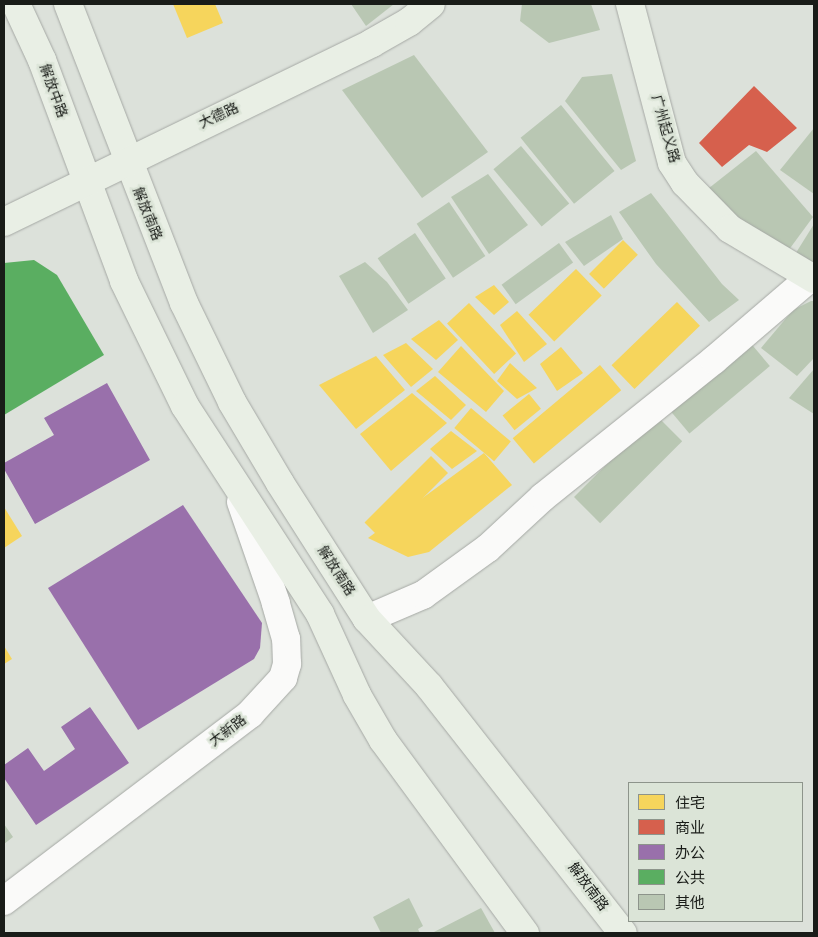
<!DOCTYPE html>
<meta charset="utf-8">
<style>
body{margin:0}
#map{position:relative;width:818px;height:937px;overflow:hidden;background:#dce1da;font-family:"Fira Sans Condensed","Noto Sans SC",sans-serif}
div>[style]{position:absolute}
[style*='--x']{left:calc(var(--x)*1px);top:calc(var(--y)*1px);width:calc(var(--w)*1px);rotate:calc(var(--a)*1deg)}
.homes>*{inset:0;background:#f6d55c;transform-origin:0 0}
.shops>*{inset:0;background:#d6604d}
.offices>*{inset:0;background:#9970ab}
.public>*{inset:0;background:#5aae61}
.building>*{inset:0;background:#b9c7b3;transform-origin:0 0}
.roads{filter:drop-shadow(0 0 1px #a5a8a4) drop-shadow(0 0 1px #a5a8a4)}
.minor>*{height:28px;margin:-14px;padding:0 14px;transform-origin:14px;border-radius:14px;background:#fafaf9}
.major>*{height:28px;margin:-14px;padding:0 14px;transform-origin:14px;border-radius:14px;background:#e9efe5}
span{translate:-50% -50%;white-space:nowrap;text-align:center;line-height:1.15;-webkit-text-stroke:5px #dbe4d7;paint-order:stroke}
.street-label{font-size:14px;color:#191c18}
.frame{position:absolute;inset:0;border:5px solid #191c18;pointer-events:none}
.legend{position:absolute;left:628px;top:782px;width:175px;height:140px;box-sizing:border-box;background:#dbe4d7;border:1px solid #8d948b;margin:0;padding:6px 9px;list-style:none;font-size:15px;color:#191c18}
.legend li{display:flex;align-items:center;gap:10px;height:25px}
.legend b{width:25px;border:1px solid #8d948b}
</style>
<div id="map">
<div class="homes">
<div style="clip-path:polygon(173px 4px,215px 4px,223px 23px,187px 38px)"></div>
<div style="left:623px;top:240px;width:21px;height:48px;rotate:45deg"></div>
<div style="left:576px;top:269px;width:37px;height:66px;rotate:46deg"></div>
<div style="clip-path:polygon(494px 285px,509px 302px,494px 315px,475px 297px)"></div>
<div style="left:677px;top:302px;width:33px;height:91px;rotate:46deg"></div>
<div style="left:469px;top:303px;width:69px;height:30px;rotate:47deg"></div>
<div style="clip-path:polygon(517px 311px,547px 344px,524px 362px,500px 325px)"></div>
<div style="clip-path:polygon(439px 320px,458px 340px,436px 360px,411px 339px)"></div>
<div style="clip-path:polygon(406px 343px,433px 369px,411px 387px,383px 355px)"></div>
<div style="clip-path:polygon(461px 346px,504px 391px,486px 412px,438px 372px)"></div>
<div style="clip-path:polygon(561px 347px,583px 373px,557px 391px,540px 364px)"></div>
<div style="clip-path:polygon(376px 356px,405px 390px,356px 429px,319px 385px)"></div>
<div style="clip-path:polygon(510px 363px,537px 388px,517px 399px,497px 381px)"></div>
<div style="left:600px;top:365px;width:33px;height:114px;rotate:50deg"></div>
<div style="clip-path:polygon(435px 376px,466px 405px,451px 420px,416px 391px)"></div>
<div style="clip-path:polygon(412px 393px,447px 423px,391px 471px,360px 434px)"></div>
<div style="left:529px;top:394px;width:19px;height:34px;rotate:51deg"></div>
<div style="left:471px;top:408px;width:52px;height:26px;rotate:40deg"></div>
<div style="clip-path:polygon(451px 431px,477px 451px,452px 469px,430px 449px)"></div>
<div style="clip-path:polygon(484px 453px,512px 485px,429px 552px,408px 557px,368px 538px)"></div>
<div style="left:431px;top:456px;width:24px;height:94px;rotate:45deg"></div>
<div style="clip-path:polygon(4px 507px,22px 536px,4px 548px)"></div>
<div style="clip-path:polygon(4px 646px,12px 659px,4px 664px)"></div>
</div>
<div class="shops">
<div style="clip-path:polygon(754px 86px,797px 128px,767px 152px,749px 145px,722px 167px,699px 143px)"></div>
</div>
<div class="offices">
<div style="clip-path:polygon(107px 383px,150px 460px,35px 524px,4px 469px,4px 463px,54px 435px,44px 418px)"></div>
<div style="clip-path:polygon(183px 505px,262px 623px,260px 648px,254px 659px,138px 730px,48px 588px)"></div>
<div style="clip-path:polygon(90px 707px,129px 763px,36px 825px,4px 778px,4px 765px,28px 748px,44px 771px,75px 749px,61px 727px)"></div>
</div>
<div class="public">
<div style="clip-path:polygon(34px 260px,57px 275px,104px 355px,4px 415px,4px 263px)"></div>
</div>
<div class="building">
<div style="clip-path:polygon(351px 4px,394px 4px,366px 26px)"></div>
<div style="clip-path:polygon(522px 4px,591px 4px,600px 30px,549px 43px,520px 21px)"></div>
<div style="clip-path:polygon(414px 55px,488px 152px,422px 198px,342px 90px)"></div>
<div style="clip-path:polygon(612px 74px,636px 161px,621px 170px,565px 101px,582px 77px)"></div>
<div style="left:561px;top:105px;width:85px;height:52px;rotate:51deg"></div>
<div style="clip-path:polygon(814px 128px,814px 194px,780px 170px)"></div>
<div style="left:521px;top:146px;width:75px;height:36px;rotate:50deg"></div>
<div style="clip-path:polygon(756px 151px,813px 217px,788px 251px,767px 241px,704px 192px)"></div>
<div style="clip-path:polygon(488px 174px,528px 225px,489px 254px,451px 197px)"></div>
<div style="clip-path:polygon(651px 193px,722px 284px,739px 300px,709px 322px,656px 264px,619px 212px)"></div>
<div style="left:449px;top:202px;width:65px;height:39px;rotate:56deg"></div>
<div style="clip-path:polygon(611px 215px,623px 239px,584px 266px,565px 242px)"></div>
<div style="clip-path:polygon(814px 224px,814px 267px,794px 256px)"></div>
<div style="left:415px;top:233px;width:55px;height:45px;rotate:56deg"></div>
<div style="left:559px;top:243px;width:24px;height:71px;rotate:54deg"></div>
<div style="clip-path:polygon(365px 262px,387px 282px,408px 310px,373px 333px,339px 276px)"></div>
<div style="clip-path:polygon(811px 301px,814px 301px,814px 358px,797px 376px,761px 348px,793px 310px)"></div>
<div style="left:748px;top:340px;width:34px;height:105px;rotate:50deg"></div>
<div style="clip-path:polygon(814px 369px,814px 414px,789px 398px)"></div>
<div style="left:656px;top:415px;width:37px;height:116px;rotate:45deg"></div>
<div style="clip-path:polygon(4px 824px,13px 837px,4px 844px)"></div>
<div style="clip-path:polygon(409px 898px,423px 926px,418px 929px,420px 933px,381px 933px,373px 917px)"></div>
<div style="clip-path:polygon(481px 908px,495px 933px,432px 933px)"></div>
</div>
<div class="roads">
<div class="minor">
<div style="--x:367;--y:619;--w:61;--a:-23.2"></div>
<div style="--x:423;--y:595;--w:80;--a:-35.9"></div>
<div style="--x:488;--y:548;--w:75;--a:-42.8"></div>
<div style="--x:543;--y:497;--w:219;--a:-38.7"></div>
<div style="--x:714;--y:360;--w:128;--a:-40.6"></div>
<div style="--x:4;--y:901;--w:309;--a:-37.2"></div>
<div style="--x:250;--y:714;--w:49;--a:-47.5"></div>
<div style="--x:283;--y:678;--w:15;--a:-74"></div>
<div style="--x:287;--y:664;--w:25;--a:-92"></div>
<div style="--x:286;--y:639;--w:37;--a:-106"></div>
<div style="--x:276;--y:603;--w:107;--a:-109.1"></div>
</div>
<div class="major">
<div style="--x:16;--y:4;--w:62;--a:65.1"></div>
<div style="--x:42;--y:60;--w:236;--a:69.6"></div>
<div style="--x:124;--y:281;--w:139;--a:64"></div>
<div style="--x:185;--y:406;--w:248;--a:57"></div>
<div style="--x:320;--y:614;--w:89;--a:65.4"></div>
<div style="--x:357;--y:695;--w:52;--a:60"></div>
<div style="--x:383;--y:740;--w:240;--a:53.7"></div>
<div style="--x:68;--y:4;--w:321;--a:68.8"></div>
<div style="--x:184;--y:303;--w:110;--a:64.1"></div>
<div style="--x:232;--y:402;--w:94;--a:59.3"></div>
<div style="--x:280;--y:483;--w:161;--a:57.4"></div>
<div style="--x:367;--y:619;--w:91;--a:47.2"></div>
<div style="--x:429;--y:686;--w:314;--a:51.9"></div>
<div style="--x:630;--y:4;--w:164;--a:75.2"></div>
<div style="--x:672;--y:163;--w:24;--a:57"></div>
<div style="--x:685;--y:183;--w:64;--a:45.6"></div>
<div style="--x:730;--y:229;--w:98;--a:30.8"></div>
<div style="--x:4;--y:222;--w:409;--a:-25.9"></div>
<div style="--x:372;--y:43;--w:43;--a:-29.6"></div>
<div style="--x:409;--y:22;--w:28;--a:-39"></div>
</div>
</div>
<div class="street-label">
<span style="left:53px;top:91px;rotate:70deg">解放中路</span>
<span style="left:219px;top:116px;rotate:-25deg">大德路</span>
<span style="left:665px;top:129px;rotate:74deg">广州起义路</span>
<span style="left:147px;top:214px;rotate:68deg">解放南路</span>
<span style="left:336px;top:571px;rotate:57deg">解放南路</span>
<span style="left:228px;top:731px;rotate:-37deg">大新路</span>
<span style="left:588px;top:887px;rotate:53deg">解放南路</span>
</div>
<div class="frame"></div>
<ul class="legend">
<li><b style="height:14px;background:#f6d55c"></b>住宅</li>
<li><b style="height:14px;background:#d6604d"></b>商业</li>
<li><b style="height:14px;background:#9970ab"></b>办公</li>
<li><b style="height:14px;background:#5aae61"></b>公共</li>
<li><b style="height:14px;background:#b9c7b3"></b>其他</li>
</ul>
</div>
